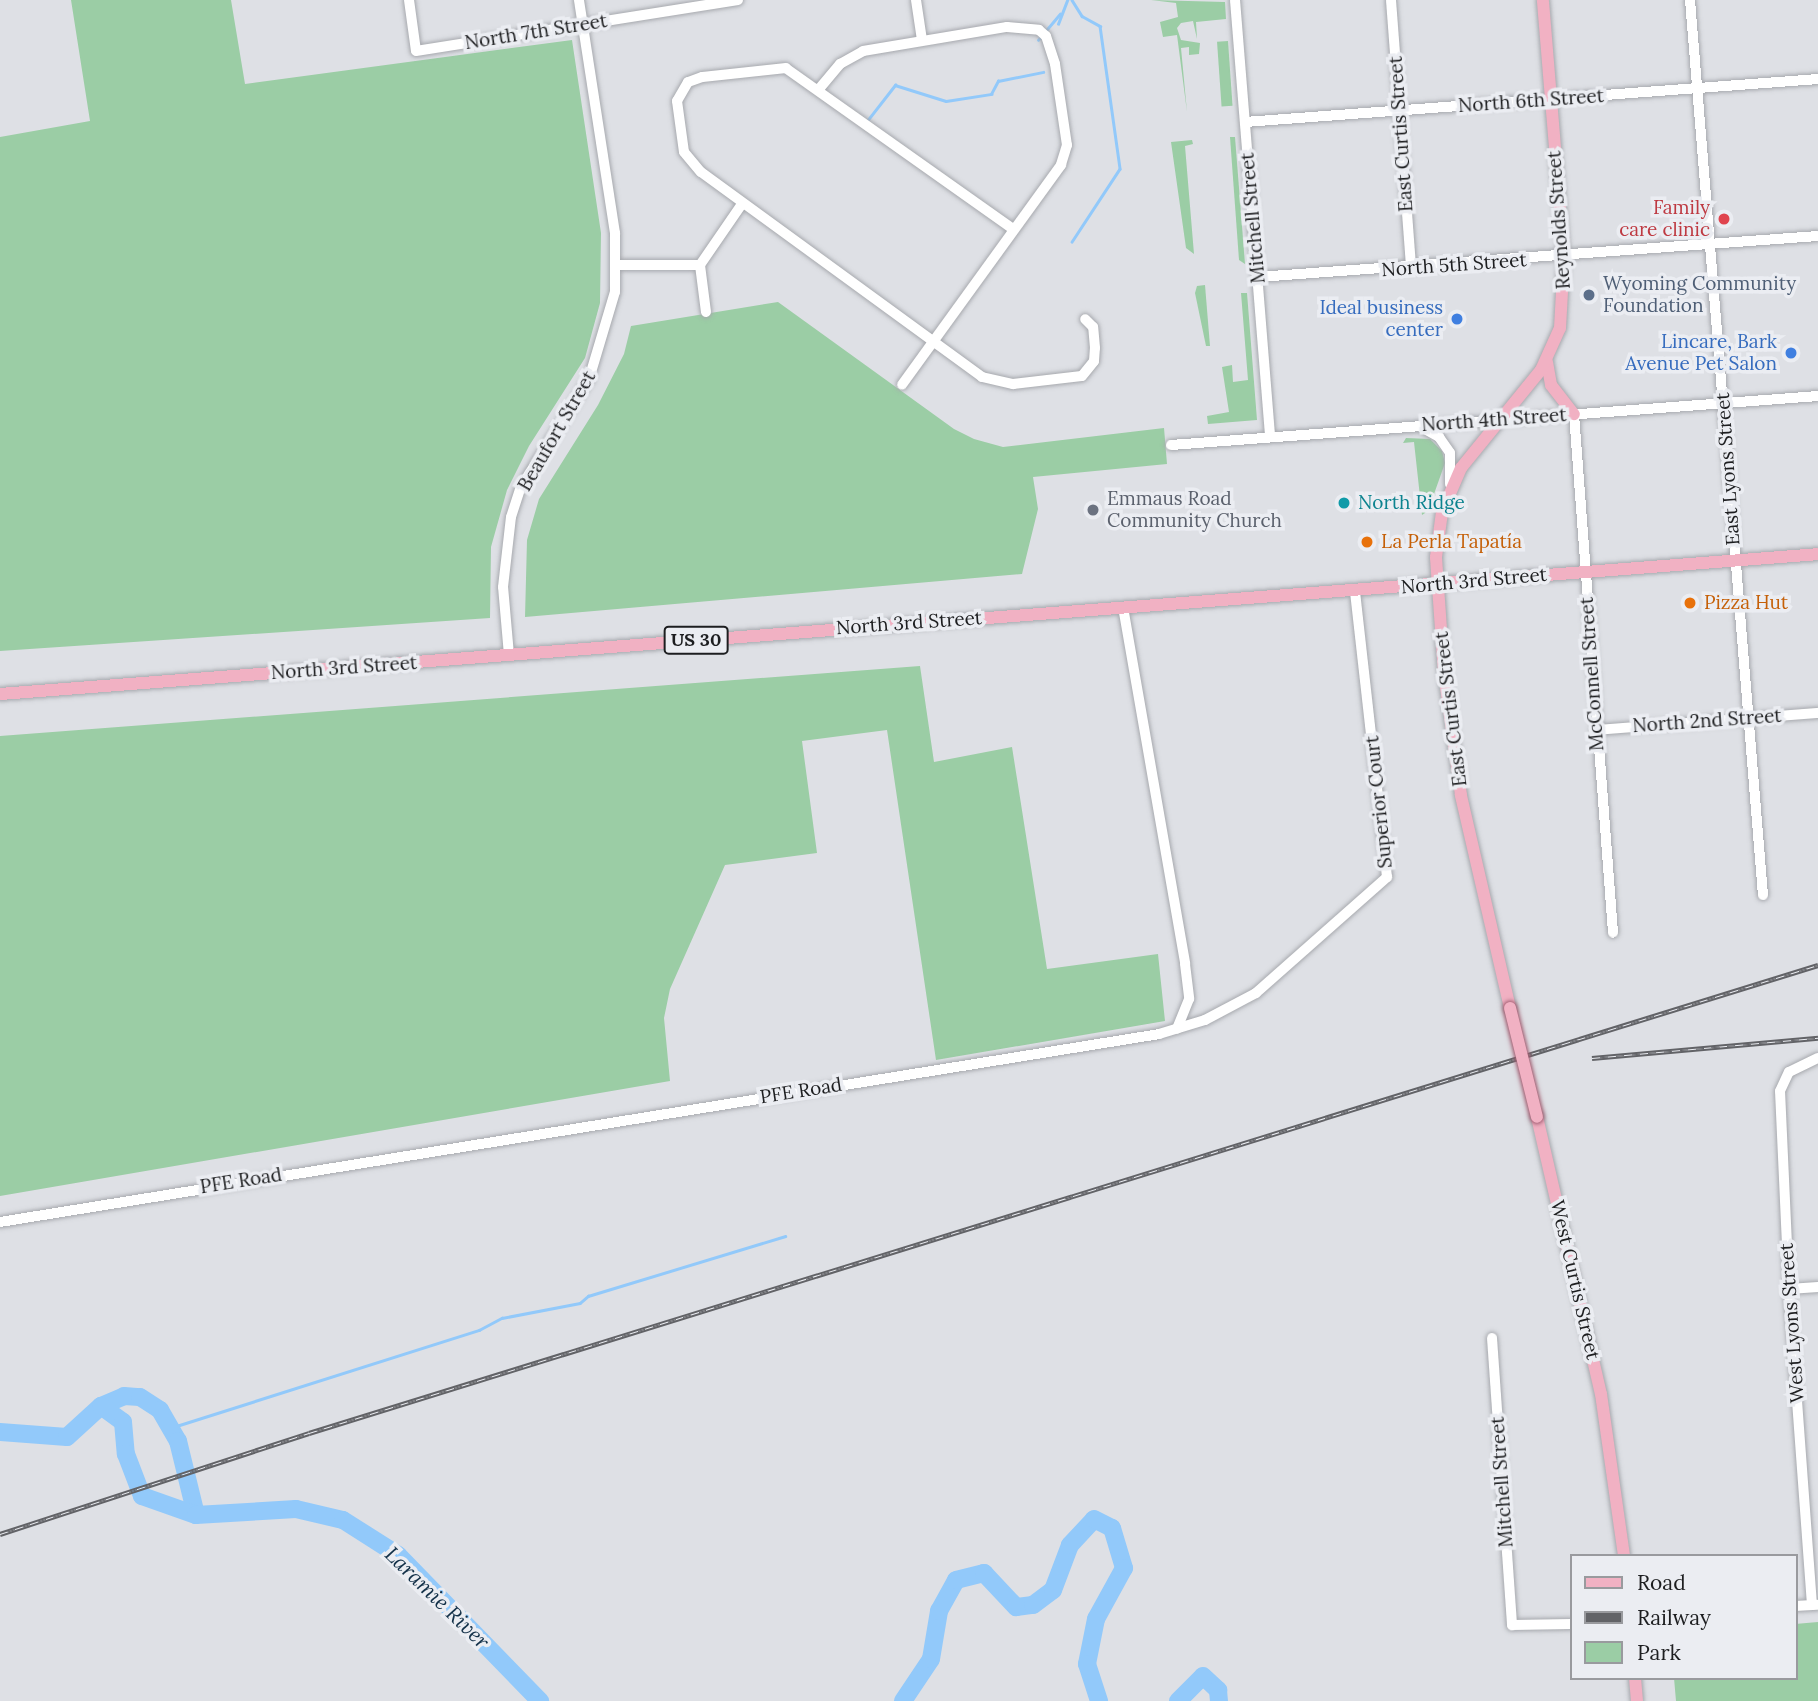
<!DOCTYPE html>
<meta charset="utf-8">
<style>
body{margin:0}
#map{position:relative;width:1818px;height:1701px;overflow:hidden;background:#dee0e5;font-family:Lora,serif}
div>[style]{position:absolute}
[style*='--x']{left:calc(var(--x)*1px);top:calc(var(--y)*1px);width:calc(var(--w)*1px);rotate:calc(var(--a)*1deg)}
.green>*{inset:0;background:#9bcda5;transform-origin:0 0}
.stream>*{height:2.5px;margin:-1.25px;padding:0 1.25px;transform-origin:1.25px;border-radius:1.25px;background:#92c9fa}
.river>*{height:18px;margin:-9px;padding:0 9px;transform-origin:9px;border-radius:9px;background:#92c9fa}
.roads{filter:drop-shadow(0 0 2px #a7a9ae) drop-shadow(0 0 2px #a7a9ae)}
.minor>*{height:10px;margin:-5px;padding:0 5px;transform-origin:5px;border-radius:5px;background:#fff}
.major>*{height:12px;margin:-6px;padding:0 6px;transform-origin:6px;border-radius:6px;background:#f1b1c3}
.rail>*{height:5px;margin-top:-2.5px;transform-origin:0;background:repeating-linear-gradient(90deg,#ebedf2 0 8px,#626367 0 16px);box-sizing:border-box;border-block:2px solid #626367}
.bridges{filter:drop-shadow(0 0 2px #a05c70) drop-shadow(0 0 2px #a05c70)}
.major-bridge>*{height:12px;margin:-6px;padding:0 6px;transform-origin:6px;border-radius:6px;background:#f1b1c3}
.dots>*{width:19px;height:19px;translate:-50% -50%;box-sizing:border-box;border:4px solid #ebedf2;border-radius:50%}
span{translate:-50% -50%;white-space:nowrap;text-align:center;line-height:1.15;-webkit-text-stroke:7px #ebedf2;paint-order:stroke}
.shield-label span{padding:2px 5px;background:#ebedf2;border:2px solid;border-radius:5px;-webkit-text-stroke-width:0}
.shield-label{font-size:18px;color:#1d1e20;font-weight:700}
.street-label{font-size:19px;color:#1d1e20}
.health-label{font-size:19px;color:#be3a42}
.right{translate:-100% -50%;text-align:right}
.service-label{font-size:19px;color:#4e5e75}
.left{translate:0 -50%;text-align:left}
.shop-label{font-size:19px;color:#366cbe}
.worship-label{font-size:19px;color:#5b616d}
.culture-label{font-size:19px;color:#0d838f}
.food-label{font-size:19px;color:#c56008}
.water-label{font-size:21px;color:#133149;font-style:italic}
.legend{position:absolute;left:1570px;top:1554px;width:228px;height:126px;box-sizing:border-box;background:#ebedf2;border:2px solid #999a9e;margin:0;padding:9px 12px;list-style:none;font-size:21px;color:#1d1e20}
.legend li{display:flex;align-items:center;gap:14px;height:35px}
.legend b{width:35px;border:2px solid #999a9e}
</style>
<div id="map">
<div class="green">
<div style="clip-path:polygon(71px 0,231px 0,245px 84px,572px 40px,601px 233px,600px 303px,585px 358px,529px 446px,507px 490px,491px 547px,490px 618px,0 651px,0 137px,90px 121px)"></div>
<div style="clip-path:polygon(1151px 0,1225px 2px,1226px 19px,1196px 22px,1197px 39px,1193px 21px,1181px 23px,1177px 28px,1181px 40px,1200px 43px,1199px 54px,1189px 55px,1189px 47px,1181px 48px,1187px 112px,1177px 35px,1163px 37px,1160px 22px,1178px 17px,1176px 3px)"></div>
<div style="left:1228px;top:41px;width:65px;height:11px;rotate:86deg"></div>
<div style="clip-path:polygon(1230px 137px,1235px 137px,1245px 264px,1239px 260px)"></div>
<div style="clip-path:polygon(1192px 140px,1193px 144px,1185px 146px,1194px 254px,1186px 248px,1171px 142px)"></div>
<div style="clip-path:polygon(1205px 285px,1210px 346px,1206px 346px,1195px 293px,1197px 286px)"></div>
<div style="clip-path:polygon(1241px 293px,1247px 293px,1257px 420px,1208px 424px,1207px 416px,1229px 412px,1222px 367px,1232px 365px,1233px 382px,1248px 380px)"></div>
<div style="clip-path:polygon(778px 302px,954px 429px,974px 439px,1003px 447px,1164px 428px,1167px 464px,1033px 477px,1038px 509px,1022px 574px,525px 617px,527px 540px,539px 499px,598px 405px,624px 354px,631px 326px)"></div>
<div style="clip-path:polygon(1406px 438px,1430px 439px,1442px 451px,1445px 463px,1428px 511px,1422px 515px,1414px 442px,1403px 443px)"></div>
<div style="clip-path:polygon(920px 666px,934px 762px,1012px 747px,1047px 969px,1158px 954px,1165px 1021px,936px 1060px,887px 730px,802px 741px,817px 853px,725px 865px,670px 989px,664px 1018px,670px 1081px,0 1196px,0 736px)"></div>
<div style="clip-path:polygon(1818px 1622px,1818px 1701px,1676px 1701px,1674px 1678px,1795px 1678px,1795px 1624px)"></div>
</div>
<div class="stream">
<div style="--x:1072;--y:0;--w:19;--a:58"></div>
<div style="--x:1082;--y:16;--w:21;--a:29"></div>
<div style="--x:1100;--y:26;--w:144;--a:82"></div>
<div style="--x:1120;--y:169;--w:87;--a:123.3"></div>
<div style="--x:1058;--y:24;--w:26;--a:-69"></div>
<div style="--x:1038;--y:40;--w:34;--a:-50"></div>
<div style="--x:867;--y:121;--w:46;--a:-52.1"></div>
<div style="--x:895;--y:85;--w:53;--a:17.4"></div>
<div style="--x:946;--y:101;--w:46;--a:-8.8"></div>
<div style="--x:991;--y:94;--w:15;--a:-62"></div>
<div style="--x:998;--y:81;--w:46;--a:-11.3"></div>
<div style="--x:170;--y:1428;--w:324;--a:-17.6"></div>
<div style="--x:479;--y:1330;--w:26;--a:-28"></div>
<div style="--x:502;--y:1318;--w:79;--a:-10.9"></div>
<div style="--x:580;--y:1303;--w:11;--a:-41"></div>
<div style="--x:588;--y:1296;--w:206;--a:-16.9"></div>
</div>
<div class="river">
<div style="--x:101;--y:1406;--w:25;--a:-23"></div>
<div style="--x:124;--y:1396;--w:16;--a:4"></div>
<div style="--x:140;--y:1397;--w:24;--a:33"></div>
<div style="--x:160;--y:1410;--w:36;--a:60"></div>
<div style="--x:178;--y:1441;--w:76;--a:76.3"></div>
<div style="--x:0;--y:1432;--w:67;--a:4.3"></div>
<div style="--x:67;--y:1437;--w:46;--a:-42.4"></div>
<div style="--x:101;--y:1406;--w:27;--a:36"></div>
<div style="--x:123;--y:1422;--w:32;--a:85"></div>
<div style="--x:126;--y:1454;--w:45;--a:69.1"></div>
<div style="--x:142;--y:1496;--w:57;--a:19.4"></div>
<div style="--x:196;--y:1515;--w:100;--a:-3.4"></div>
<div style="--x:296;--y:1509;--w:48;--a:13.2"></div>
<div style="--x:343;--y:1520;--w:65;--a:32.5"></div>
<div style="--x:398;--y:1555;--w:204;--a:45.8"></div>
<div style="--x:903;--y:1701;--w:50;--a:-56.3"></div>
<div style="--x:931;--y:1659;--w:49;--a:-80.5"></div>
<div style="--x:939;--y:1611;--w:35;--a:-61"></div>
<div style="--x:956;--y:1580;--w:29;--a:-14"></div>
<div style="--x:984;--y:1573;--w:47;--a:46.7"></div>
<div style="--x:1016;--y:1607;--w:17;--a:-7"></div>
<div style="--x:1033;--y:1605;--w:25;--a:-37"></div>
<div style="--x:1053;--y:1590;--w:48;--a:-69.3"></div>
<div style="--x:1070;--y:1545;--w:35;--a:-47"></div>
<div style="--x:1094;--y:1519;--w:20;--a:27"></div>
<div style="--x:1112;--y:1528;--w:42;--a:73.3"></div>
<div style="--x:1124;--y:1568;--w:58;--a:118.8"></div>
<div style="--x:1096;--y:1619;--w:46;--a:101.3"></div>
<div style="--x:1087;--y:1664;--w:39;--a:72"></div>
<div style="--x:1178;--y:1701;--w:35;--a:-45"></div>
<div style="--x:1203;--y:1676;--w:21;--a:43"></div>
<div style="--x:1218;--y:1690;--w:11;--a:85"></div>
</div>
<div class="roads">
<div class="minor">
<div style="--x:409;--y:0;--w:51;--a:82.2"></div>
<div style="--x:416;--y:51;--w:326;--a:-9"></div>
<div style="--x:916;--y:0;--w:40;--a:81.5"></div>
<div style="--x:1235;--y:0;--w:438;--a:85.4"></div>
<div style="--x:1391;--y:0;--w:269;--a:85.7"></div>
<div style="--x:1690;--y:0;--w:898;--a:85.34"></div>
<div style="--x:819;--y:89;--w:33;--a:-50"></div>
<div style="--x:840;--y:64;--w:26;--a:-29"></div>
<div style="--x:863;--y:51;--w:146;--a:-9.5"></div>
<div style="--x:1007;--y:27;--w:32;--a:5"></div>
<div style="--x:1039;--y:30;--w:9;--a:41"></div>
<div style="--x:1046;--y:36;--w:29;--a:72"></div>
<div style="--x:1055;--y:64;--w:82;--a:81.6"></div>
<div style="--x:1067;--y:145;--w:21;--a:107"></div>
<div style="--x:1061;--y:165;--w:271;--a:125.9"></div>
<div style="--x:1245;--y:122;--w:575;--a:-4.29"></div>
<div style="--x:1013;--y:229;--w:278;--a:-144.7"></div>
<div style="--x:786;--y:68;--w:84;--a:173.9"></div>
<div style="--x:702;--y:77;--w:15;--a:160"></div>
<div style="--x:688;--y:82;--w:22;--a:120"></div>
<div style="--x:677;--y:101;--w:51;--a:82.2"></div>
<div style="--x:684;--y:152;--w:26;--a:50"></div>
<div style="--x:701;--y:172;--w:348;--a:36.1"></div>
<div style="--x:982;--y:377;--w:32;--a:13"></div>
<div style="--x:1013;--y:384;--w:69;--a:-6.6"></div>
<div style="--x:1082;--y:376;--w:19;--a:-51"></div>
<div style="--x:1094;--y:361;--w:13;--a:-86"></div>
<div style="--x:1095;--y:348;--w:21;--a:-95"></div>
<div style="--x:1093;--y:327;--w:11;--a:-135"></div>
<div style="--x:618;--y:265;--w:82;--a:0"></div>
<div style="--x:1258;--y:277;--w:561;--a:-4.19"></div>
<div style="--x:706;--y:312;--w:47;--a:-97.3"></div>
<div style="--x:700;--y:265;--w:74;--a:-55.5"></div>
<div style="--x:1574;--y:414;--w:520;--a:85.7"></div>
<div style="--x:1421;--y:427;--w:21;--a:29"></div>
<div style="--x:1439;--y:437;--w:19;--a:55"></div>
<div style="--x:1450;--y:453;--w:31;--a:90"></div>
<div style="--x:1171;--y:445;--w:649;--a:-4.33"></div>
<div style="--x:1123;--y:607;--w:362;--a:80.1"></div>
<div style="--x:1185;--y:964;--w:35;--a:83"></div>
<div style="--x:1189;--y:999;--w:32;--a:112"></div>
<div style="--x:509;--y:655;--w:68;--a:-95"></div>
<div style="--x:503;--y:587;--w:70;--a:-83.5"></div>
<div style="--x:511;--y:517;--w:32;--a:-72"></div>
<div style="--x:521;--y:487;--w:128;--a:-57.8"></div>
<div style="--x:589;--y:379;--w:91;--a:-73.4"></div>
<div style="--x:615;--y:292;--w:59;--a:-90"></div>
<div style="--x:615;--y:233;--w:236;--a:-98.8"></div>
<div style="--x:1596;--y:730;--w:223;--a:-4.4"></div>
<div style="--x:0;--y:1222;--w:1174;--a:-9.21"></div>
<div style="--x:1159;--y:1034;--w:48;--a:-16.9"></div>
<div style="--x:1205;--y:1020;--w:58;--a:-27.9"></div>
<div style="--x:1256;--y:993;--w:175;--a:-41.5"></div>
<div style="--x:1387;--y:877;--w:289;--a:-96.4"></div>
<div style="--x:1789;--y:1289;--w:29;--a:-4"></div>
<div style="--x:1492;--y:1338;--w:288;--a:86"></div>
<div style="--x:1512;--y:1625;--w:59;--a:-1"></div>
<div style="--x:1812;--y:1605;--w:317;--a:-94.2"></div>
<div style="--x:1789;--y:1289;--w:198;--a:-92.6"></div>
<div style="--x:1780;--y:1091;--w:21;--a:-65"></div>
<div style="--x:1789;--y:1072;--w:32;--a:-26"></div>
<div style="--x:1795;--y:1606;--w:22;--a:-3"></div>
</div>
<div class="major">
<div style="--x:1547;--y:362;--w:23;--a:80"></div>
<div style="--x:1551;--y:385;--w:37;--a:52"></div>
<div style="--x:0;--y:694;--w:1823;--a:-4.4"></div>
<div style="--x:1510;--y:1008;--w:219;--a:-103"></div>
<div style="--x:1461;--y:795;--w:124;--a:-97.9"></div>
<div style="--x:1444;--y:672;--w:115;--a:-94"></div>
<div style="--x:1436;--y:557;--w:45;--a:-82.4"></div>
<div style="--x:1442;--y:512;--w:48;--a:-66.6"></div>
<div style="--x:1461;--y:468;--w:127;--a:-50.8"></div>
<div style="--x:1541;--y:370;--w:46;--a:-65.7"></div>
<div style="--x:1560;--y:328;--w:71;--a:-86.8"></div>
<div style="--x:1564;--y:257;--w:258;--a:-94.7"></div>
<div style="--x:1537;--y:1117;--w:284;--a:77"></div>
<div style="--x:1601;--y:1394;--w:164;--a:81.9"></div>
<div style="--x:1635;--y:1678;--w:23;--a:85"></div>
</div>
</div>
<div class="rail">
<div style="--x:1592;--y:1058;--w:227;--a:-5.1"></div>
<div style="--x:0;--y:1534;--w:325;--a:-18.1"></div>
<div style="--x:309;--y:1433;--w:1580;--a:-17.23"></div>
</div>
<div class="bridges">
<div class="major-bridge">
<div style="--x:1510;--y:1008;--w:112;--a:76.1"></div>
</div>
</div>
<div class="dots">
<div style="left:1724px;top:219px;background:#e0444e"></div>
<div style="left:1589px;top:295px;background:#5c6f8a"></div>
<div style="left:1457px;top:319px;background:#3f7fe0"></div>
<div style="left:1791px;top:353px;background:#3f7fe0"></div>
<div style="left:1344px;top:503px;background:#0f9aa8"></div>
<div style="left:1093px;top:510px;background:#6b7280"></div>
<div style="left:1367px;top:542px;background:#e8710a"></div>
<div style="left:1690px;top:603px;background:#e8710a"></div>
</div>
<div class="shield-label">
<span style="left:696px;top:640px">US 30</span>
</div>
<div class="street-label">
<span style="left:536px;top:32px;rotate:-9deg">North 7th Street</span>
<span style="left:1531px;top:101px;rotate:-4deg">North 6th Street</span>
<span style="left:1401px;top:134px;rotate:-94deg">East Curtis Street</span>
<span style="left:1253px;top:218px;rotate:-95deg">Mitchell Street</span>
<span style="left:1559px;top:220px;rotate:-94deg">Reynolds Street</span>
<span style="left:1454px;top:265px;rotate:-4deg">North 5th Street</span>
<span style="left:1494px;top:420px;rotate:-4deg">North 4th Street</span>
<span style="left:557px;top:431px;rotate:-60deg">Beaufort Street</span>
<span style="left:1728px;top:469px;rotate:-94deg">East Lyons Street</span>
<span style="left:1474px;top:581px;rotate:-5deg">North 3rd Street</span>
<span style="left:909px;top:623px;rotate:-4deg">North 3rd Street</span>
<span style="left:344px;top:668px;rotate:-4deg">North 3rd Street</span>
<span style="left:1592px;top:674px;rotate:-94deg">McConnell Street</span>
<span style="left:1451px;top:709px;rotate:-97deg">East Curtis Street</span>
<span style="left:1707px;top:721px;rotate:-4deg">North 2nd Street</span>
<span style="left:1379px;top:802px;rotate:-96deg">Superior Court</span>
<span style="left:801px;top:1091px;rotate:-9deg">PFE Road</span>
<span style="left:241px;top:1181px;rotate:-9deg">PFE Road</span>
<span style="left:1575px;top:1280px;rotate:77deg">West Curtis Street</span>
<span style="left:1792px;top:1323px;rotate:-94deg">West Lyons Street</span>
<span style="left:1502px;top:1482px;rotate:-94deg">Mitchell Street</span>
</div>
<div class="health-label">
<span class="right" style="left:1710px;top:219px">Family<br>care clinic</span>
</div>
<div class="service-label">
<span class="left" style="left:1603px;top:295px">Wyoming Community<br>Foundation</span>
</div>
<div class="shop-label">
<span class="right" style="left:1443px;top:319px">Ideal business<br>center</span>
<span class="right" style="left:1777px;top:353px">Lincare, Bark<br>Avenue Pet Salon</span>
</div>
<div class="worship-label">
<span class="left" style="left:1107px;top:510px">Emmaus Road<br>Community Church</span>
</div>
<div class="culture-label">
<span class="left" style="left:1358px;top:503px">North Ridge</span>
</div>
<div class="food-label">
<span class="left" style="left:1381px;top:542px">La Perla Tapatía</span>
<span class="left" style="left:1704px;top:603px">Pizza Hut</span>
</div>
<div class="water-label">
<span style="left:437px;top:1598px;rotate:44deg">Laramie River</span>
</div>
<ul class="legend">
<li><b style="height:9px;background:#f1b1c3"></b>Road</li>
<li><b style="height:9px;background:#626367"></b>Railway</li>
<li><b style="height:19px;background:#9bcda5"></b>Park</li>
</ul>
</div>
